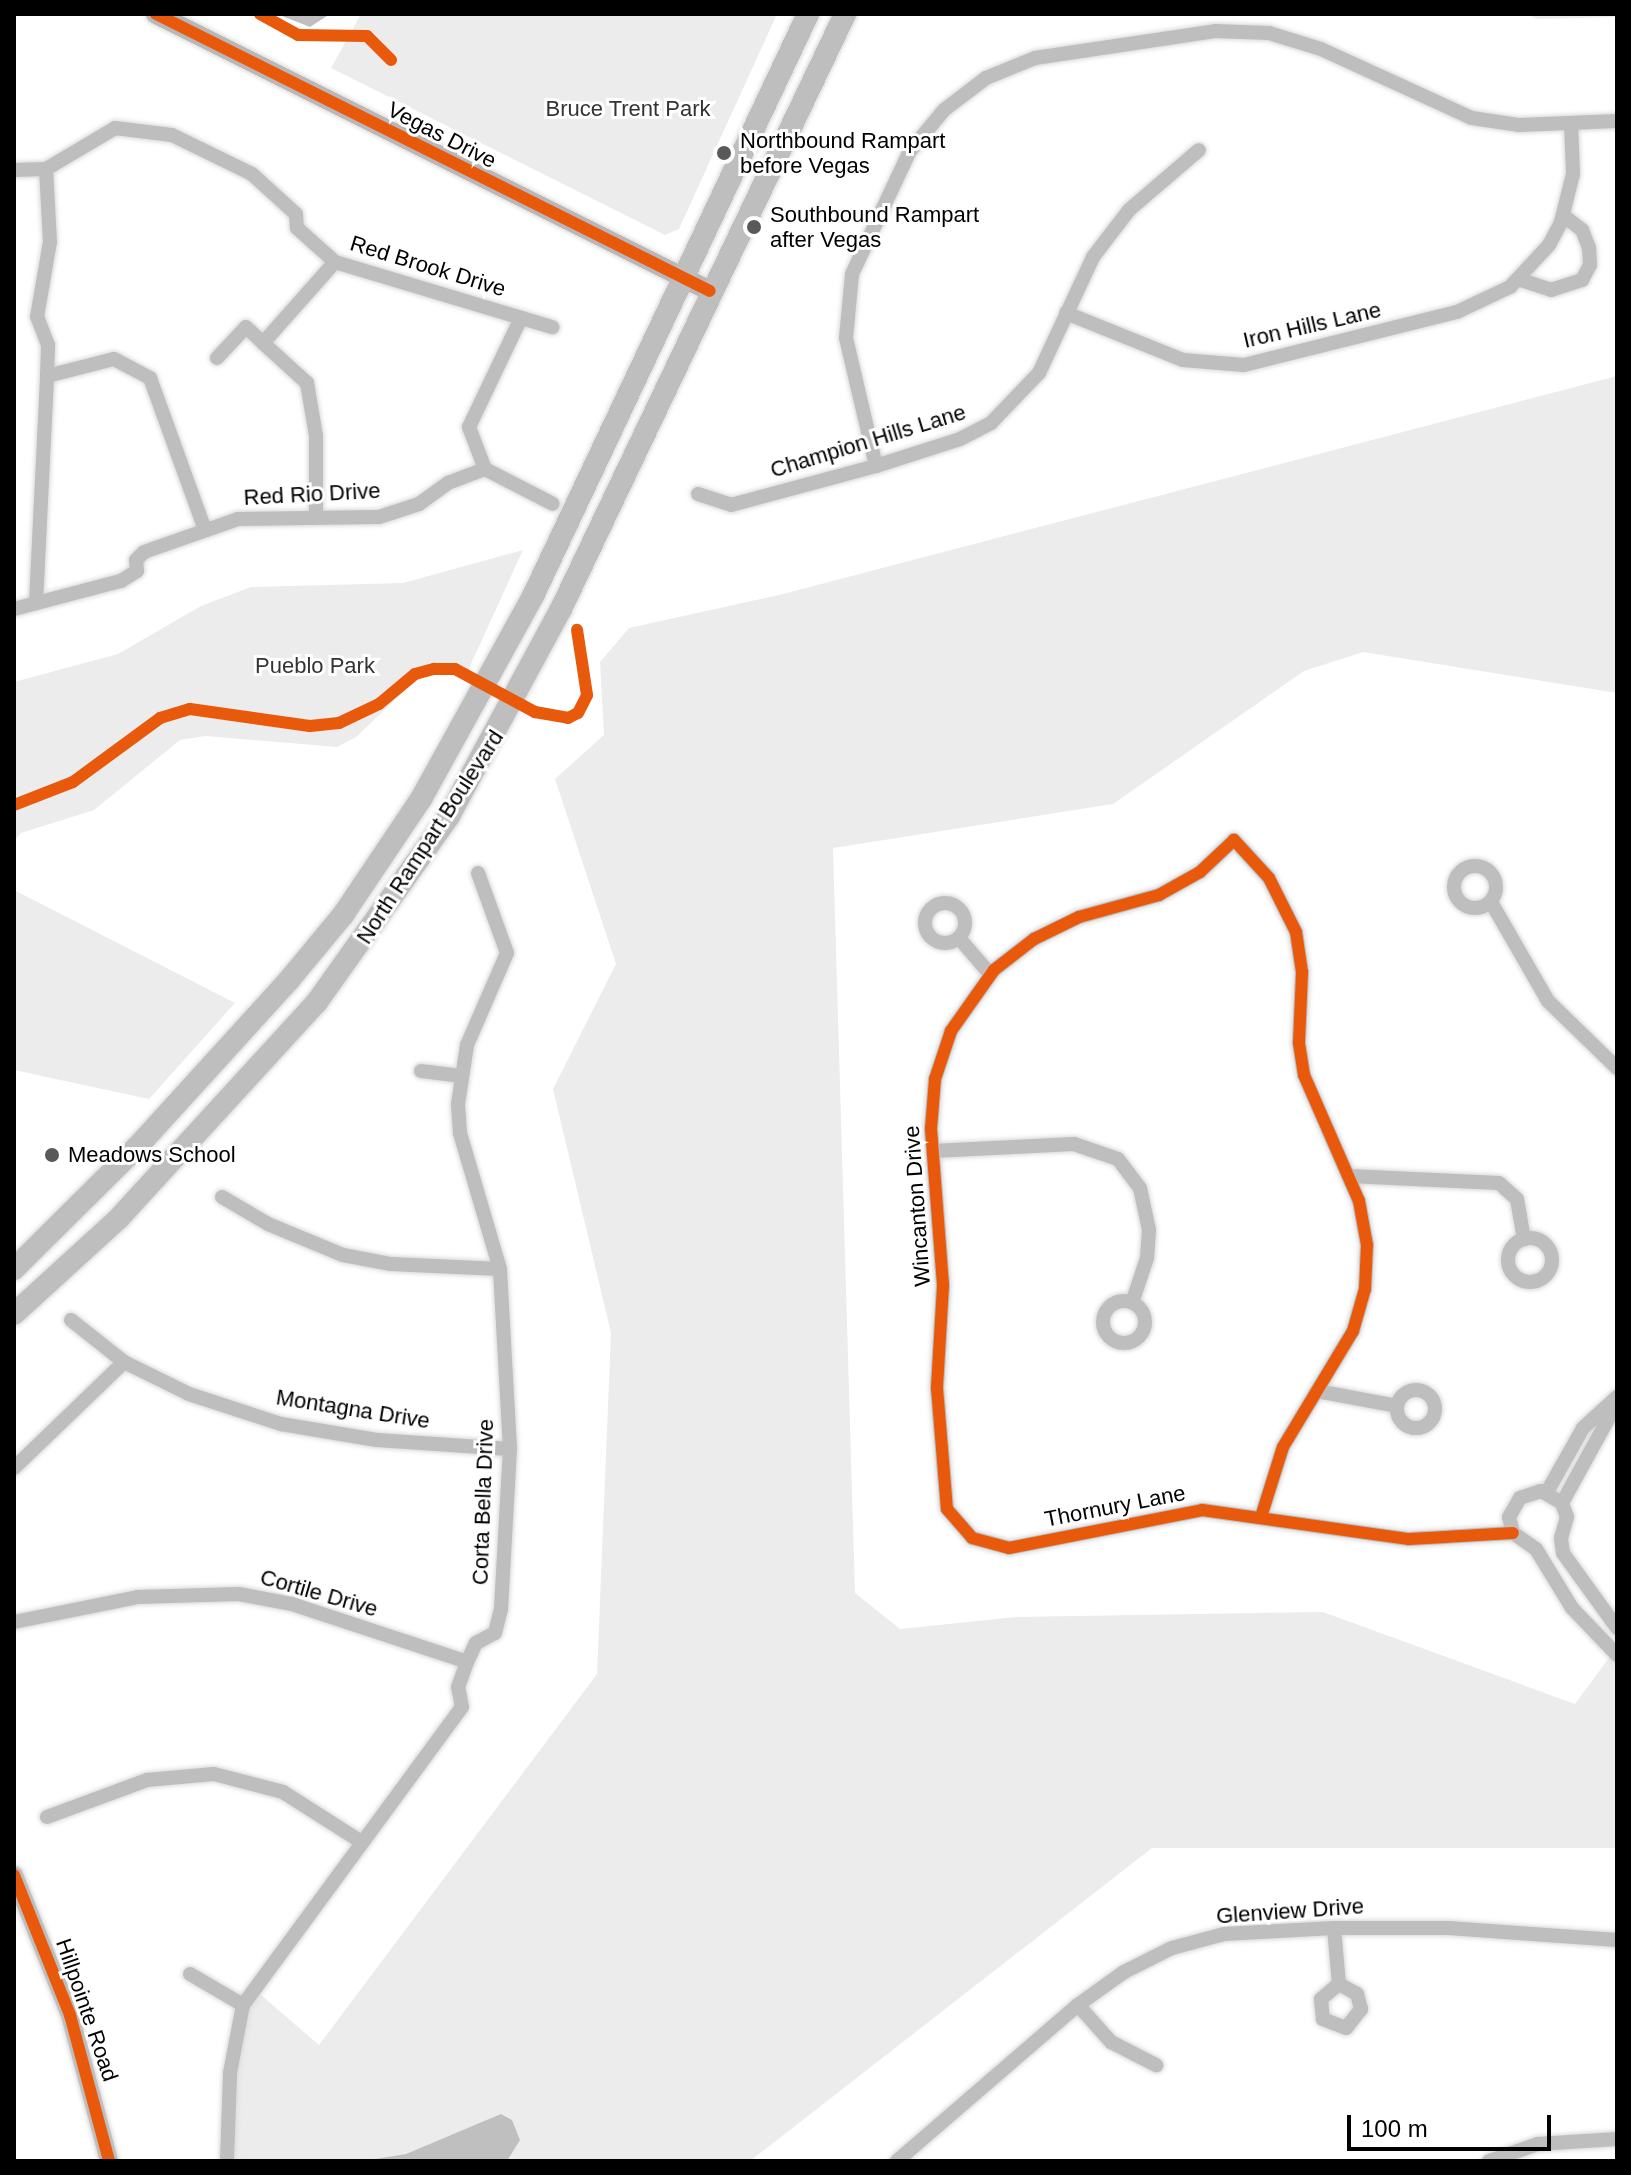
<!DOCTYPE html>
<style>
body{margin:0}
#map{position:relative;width:1631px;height:2175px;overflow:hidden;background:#fff;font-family:Arial,sans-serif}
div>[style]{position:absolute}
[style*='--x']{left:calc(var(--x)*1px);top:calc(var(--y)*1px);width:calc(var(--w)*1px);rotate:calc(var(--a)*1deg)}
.green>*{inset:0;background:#ececec}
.water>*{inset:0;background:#bfbfbf}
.roads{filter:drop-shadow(0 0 2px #dbdbdb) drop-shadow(0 0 2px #dbdbdb)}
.minor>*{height:14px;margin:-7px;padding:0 7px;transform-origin:7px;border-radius:7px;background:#bebebe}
.minor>.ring{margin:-7px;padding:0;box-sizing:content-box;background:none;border:14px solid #bebebe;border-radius:50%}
.tertiary>*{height:18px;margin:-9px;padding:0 9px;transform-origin:9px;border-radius:9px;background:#bebebe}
.secondary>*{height:20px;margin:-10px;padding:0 10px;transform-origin:10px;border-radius:10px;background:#b8b8b8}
.primary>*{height:22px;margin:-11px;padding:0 11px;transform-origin:11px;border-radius:11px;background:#bebebe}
.cycleway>*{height:12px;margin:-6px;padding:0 6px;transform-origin:6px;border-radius:6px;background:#e8590c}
.dots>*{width:22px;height:22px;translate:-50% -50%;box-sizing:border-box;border:4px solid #fff;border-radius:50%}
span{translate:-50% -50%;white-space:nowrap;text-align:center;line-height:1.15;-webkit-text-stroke:6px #fff;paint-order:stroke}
.park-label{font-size:22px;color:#333}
.street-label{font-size:22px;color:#000}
.poi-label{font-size:22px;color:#000}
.left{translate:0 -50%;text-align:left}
.frame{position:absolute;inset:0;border:16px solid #000;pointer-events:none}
.scale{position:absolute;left:1347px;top:2115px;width:204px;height:36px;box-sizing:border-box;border:4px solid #000;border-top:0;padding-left:10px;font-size:24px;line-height:28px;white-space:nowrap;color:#000;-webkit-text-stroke:6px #fff;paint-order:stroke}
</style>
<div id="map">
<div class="green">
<div style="clip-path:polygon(361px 14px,777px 14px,679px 229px,665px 235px,331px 68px)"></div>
<div style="clip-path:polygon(1526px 14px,1617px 14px,1617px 17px,1537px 19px)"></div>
<div style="clip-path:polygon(1617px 376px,1617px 693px,1363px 652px,1304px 671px,1113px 804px,833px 848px,855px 1593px,900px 1629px,1016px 1617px,1323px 1612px,1575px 1704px,1617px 1647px,1617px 1848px,1152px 1848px,750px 2161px,227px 2161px,230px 2073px,254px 1989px,319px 2045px,597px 1674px,611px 1333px,553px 1089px,616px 964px,555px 779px,604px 735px,600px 662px,629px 628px,779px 595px)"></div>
<div style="clip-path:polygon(523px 550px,465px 677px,446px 671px,417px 679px,356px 737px,337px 747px,206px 736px,180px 740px,94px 810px,21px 833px,14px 841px,14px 682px,118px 654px,201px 606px,251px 587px,403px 583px)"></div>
<div style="clip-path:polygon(14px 890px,235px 1003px,149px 1099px,14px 1070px)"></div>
</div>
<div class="water">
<div style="clip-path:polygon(277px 14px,330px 14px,310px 27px)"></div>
<div style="clip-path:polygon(501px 2114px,512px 2120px,520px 2140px,507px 2161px,363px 2161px,406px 2154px)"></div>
</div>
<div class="roads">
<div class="minor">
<div style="--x:14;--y:170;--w:32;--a:-2"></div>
<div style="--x:46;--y:169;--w:80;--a:-30.7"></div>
<div style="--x:115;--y:128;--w:57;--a:7"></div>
<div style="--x:172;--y:135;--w:89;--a:26"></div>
<div style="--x:252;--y:174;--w:59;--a:42.3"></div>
<div style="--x:296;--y:214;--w:14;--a:86"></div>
<div style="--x:297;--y:228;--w:51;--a:41.8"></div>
<div style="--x:335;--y:262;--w:227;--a:16.7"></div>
<div style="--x:1518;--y:279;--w:35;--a:18"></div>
<div style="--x:1551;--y:290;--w:33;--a:-18"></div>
<div style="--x:1582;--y:280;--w:17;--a:-62"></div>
<div style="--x:1590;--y:265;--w:17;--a:-93"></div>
<div style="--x:1589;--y:248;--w:19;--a:-111"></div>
<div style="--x:1582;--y:230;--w:24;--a:-142"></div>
<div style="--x:1066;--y:313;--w:126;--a:21.9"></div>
<div style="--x:1183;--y:360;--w:61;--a:4.7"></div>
<div style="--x:1244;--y:365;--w:219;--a:-14"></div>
<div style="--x:1457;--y:312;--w:59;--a:-25.3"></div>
<div style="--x:1510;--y:287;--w:57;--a:-47.1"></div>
<div style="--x:1549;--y:245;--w:26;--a:-62"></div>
<div style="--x:1561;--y:222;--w:49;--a:-76"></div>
<div style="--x:1573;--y:174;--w:51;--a:-92.2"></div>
<div style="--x:217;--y:358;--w:42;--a:-46.9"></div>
<div style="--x:246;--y:327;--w:23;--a:43"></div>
<div style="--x:47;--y:376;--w:69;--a:-14.2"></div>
<div style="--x:114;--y:359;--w:41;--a:27.8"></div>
<div style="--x:150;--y:378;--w:162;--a:70.1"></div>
<div style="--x:876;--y:466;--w:131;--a:-103.2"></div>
<div style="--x:846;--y:338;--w:64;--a:-84.6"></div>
<div style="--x:852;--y:274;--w:136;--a:-64.8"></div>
<div style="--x:910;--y:151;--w:53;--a:-50.3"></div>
<div style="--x:944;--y:110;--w:53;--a:-37.3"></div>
<div style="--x:986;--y:78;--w:53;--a:-22.2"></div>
<div style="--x:1035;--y:58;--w:182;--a:-8.5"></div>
<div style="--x:1215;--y:31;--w:54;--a:2.1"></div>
<div style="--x:1269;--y:33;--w:54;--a:17.1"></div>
<div style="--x:1321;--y:49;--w:166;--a:24.6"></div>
<div style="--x:1472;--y:118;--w:48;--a:8.5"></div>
<div style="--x:1519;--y:125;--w:98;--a:-2.3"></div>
<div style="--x:485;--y:469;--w:45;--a:-110.9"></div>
<div style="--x:469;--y:427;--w:121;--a:-64.5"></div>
<div style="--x:485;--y:469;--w:76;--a:27.2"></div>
<div style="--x:698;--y:494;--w:35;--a:18"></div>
<div style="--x:731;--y:505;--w:150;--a:-15.1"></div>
<div style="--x:876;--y:466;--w:88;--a:-17.8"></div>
<div style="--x:960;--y:439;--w:35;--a:-27"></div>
<div style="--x:991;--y:423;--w:69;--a:-46.2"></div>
<div style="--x:1039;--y:373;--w:128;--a:-65"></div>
<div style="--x:1093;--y:257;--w:59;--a:-52.5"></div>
<div style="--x:1129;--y:210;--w:92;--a:-40.6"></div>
<div style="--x:316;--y:517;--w:81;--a:-90"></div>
<div style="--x:316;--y:436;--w:54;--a:-99.6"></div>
<div style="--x:307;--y:383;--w:59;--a:-137.7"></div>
<div style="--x:263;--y:343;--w:108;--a:-48.4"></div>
<div style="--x:36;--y:603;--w:227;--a:-87.2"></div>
<div style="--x:47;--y:376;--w:31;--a:-88"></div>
<div style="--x:48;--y:345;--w:30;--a:-111"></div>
<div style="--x:37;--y:317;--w:76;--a:-80.2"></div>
<div style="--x:50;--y:242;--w:73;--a:-93.1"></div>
<div style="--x:14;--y:609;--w:111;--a:-14.7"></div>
<div style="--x:121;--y:581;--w:19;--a:-32"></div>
<div style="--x:137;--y:571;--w:11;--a:-95"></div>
<div style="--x:136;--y:560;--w:11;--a:-45"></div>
<div style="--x:144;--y:552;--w:100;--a:-19.3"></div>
<div style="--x:238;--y:519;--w:141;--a:-0.8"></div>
<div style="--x:379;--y:517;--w:42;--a:-18"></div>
<div style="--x:419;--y:504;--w:36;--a:-36"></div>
<div style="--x:448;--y:483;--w:40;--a:-21"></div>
<div class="ring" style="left:1454px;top:866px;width:28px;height:28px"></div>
<div style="--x:1491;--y:902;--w:114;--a:60.1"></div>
<div style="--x:1548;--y:1001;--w:96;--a:44.2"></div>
<div class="ring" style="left:925px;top:903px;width:26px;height:26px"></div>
<div style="--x:959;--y:938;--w:48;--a:49.3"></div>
<div style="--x:421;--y:1071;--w:38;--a:7"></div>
<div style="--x:933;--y:1151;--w:141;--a:-2.8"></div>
<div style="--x:1074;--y:1144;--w:46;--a:18.8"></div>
<div style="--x:1118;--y:1159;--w:36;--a:53"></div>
<div style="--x:1140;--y:1188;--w:43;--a:77.9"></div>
<div style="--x:1149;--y:1230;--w:28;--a:94"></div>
<div style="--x:1147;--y:1258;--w:47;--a:108.4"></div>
<div style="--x:1349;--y:1176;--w:150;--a:2.7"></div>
<div style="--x:1499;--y:1183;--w:24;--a:42"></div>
<div style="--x:1517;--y:1199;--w:41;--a:80.1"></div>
<div style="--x:222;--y:1197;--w:53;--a:30.4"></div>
<div style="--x:268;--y:1224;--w:81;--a:22.5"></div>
<div style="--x:343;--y:1255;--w:49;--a:10.6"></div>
<div style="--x:391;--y:1264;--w:109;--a:2.6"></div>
<div class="ring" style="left:1508px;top:1238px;width:30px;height:30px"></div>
<div class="ring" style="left:1103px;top:1301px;width:28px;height:28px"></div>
<div style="--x:71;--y:1320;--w:68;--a:38.4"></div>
<div style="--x:124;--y:1362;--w:72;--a:26.2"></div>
<div style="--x:189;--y:1394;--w:97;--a:18.1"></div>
<div style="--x:281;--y:1424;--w:97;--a:9.5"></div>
<div style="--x:377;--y:1440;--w:133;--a:3.9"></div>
<div class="ring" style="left:1397px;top:1390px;width:24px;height:24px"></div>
<div style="--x:1317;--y:1391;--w:81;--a:10.6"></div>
<div style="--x:14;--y:1468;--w:153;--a:-43.9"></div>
<div style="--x:1547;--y:1492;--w:73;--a:-60.6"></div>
<div style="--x:1583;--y:1428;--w:46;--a:-42.4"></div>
<div style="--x:1562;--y:1503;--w:114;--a:-61.2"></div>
<div style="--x:1261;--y:1517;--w:73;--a:-72.6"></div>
<div style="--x:1283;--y:1447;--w:135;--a:-58.9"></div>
<div style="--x:1353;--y:1331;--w:44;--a:-74.1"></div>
<div style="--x:1365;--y:1289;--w:44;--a:-87.4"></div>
<div style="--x:1367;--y:1245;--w:45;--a:-100.3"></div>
<div style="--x:1359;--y:1201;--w:137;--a:-113.6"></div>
<div style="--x:1304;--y:1075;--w:33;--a:-99"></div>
<div style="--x:1299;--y:1042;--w:70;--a:-87.5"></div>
<div style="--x:1302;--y:972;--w:40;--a:-98.5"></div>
<div style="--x:1296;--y:932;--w:60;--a:-116.6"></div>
<div style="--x:1269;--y:878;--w:52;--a:-132.6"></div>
<div style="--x:1234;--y:840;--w:47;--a:136.7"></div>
<div style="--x:1200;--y:872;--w:47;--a:150.7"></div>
<div style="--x:1159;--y:895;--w:83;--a:164.6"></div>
<div style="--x:1079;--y:917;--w:50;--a:153.9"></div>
<div style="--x:1034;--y:939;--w:51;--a:142.2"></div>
<div style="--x:994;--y:970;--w:75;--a:125.2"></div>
<div style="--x:951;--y:1031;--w:51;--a:108.4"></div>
<div style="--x:935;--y:1079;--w:50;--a:94.6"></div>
<div style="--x:931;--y:1129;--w:157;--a:85.6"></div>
<div style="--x:943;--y:1286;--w:102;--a:93.4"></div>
<div style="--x:937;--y:1388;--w:121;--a:85.3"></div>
<div style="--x:947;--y:1509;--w:38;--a:49"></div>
<div style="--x:972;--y:1538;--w:38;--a:15"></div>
<div style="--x:1009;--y:1548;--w:197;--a:-11.1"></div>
<div style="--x:1202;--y:1510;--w:209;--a:8"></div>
<div style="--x:1409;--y:1539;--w:104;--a:-3.3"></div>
<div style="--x:14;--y:1622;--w:126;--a:-11.4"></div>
<div style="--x:138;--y:1597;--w:101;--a:-1.7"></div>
<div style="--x:239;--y:1594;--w:54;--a:10.7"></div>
<div style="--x:292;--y:1604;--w:184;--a:18.3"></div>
<div style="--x:1617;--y:1628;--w:92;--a:-125.8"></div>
<div style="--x:1563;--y:1553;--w:15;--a:-98"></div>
<div style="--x:1561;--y:1538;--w:22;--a:-74"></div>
<div style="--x:1567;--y:1517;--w:15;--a:-110"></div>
<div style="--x:1562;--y:1503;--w:24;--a:-150"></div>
<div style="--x:1541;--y:1491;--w:22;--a:162"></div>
<div style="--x:1520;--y:1498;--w:22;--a:120"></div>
<div style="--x:1509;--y:1517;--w:16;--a:76"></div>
<div style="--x:1513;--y:1533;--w:28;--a:35"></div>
<div style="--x:1536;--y:1549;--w:69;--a:58.6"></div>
<div style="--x:1572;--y:1608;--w:65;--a:46.2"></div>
<div style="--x:47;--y:1817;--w:107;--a:-20.3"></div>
<div style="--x:147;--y:1780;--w:67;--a:-5.1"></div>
<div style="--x:214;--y:1774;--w:71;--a:14.6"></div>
<div style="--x:283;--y:1792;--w:91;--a:32.5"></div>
<div style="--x:1334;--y:1928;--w:56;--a:84.9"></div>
<div style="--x:1339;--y:1984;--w:21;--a:29"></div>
<div style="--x:1357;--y:1994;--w:16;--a:75"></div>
<div style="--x:1361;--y:2009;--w:24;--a:128"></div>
<div style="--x:1346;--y:2028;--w:25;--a:-159"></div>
<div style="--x:1323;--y:2019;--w:20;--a:-96"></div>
<div style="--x:1321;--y:1999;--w:23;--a:-40"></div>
<div style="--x:190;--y:1974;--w:61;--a:30.3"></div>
<div style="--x:1078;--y:2005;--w:50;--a:48.3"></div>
<div style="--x:1111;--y:2042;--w:51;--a:27.1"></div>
<div style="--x:227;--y:2161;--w:88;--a:-88"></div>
<div style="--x:230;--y:2073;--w:69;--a:-79.2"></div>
<div style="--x:243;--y:2005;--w:370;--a:-53.7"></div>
<div style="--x:462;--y:1707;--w:20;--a:-101"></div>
<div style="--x:458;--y:1687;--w:27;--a:-70"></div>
<div style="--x:467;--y:1662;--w:21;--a:-65"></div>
<div style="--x:476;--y:1643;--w:21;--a:-28"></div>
<div style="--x:495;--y:1633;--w:25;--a:-76"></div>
<div style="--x:501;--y:1609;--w:160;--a:-86.8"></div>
<div style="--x:510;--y:1449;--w:180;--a:-93.2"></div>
<div style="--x:500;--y:1269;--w:142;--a:-106.4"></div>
<div style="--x:460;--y:1133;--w:29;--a:-94"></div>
<div style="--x:458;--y:1104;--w:60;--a:-81.3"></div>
<div style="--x:467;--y:1045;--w:100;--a:-66.5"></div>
<div style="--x:507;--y:953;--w:85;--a:-109.9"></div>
<div style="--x:897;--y:2161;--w:239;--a:-40.8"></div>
<div style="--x:1078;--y:2005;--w:57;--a:-35.7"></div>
<div style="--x:1124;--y:1972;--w:54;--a:-26.6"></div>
<div style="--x:1172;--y:1948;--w:54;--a:-15.1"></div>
<div style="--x:1224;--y:1934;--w:110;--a:-3.1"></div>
<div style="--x:1334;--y:1928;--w:114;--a:0"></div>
<div style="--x:1448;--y:1928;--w:169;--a:4.1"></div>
<div style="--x:1489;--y:2161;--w:52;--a:-19.1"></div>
<div style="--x:1538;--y:2144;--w:79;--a:-3.6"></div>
</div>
<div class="tertiary">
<div style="--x:14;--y:1875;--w:151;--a:68.2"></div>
<div style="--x:70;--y:2015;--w:151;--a:75"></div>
</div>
<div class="secondary">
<div style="--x:156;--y:14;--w:619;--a:26.57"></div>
</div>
<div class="primary">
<div style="--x:14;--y:1269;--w:176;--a:-44.8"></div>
<div style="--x:139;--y:1145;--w:223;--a:-47.7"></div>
<div style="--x:289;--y:980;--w:85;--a:-50.3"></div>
<div style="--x:343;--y:915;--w:140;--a:-56.1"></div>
<div style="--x:421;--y:799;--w:234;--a:-61.1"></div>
<div style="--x:534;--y:594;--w:641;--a:-64.71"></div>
<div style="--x:14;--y:1314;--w:142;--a:-42.4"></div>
<div style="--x:119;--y:1218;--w:293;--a:-47.5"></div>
<div style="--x:317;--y:1002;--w:228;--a:-54.6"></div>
<div style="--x:449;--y:816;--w:235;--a:-61.6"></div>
<div style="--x:561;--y:609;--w:659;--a:-64.48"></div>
</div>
</div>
<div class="cycleway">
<div style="--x:156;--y:14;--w:619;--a:26.57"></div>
<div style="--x:260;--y:14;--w:43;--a:28.9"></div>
<div style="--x:298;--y:35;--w:69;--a:0.8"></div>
<div style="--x:367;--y:36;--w:34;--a:45"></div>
<div style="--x:14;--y:805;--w:63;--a:-21.3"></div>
<div style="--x:73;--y:782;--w:108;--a:-36.3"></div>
<div style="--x:160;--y:718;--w:31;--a:-17"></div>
<div style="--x:190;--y:709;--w:121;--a:8.1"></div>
<div style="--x:310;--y:726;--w:29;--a:-6"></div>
<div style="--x:339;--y:723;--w:44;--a:-25.4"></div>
<div style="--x:379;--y:704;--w:47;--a:-39.8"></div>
<div style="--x:415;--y:674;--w:20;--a:-15"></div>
<div style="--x:434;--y:669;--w:21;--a:0"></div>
<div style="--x:455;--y:669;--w:91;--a:28.3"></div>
<div style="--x:535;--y:712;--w:34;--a:10"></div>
<div style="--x:568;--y:718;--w:11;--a:-27"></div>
<div style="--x:578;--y:713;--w:20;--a:-63"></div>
<div style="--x:587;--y:695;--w:66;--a:-98.7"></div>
<div style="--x:1261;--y:1517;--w:73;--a:-72.6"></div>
<div style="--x:1283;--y:1447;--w:135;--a:-58.9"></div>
<div style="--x:1353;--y:1331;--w:44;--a:-74.1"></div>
<div style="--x:1365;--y:1289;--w:44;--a:-87.4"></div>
<div style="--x:1367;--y:1245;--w:45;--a:-100.3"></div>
<div style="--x:1359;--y:1201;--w:137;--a:-113.6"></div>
<div style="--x:1304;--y:1075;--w:33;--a:-99"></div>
<div style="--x:1299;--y:1042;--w:70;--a:-87.5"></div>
<div style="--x:1302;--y:972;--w:40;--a:-98.5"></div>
<div style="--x:1296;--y:932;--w:60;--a:-116.6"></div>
<div style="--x:1269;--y:878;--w:52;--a:-132.6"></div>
<div style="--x:1234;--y:840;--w:47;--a:136.7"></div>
<div style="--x:1200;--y:872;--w:47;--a:150.7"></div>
<div style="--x:1159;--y:895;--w:83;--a:164.6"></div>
<div style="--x:1079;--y:917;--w:50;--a:153.9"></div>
<div style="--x:1034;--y:939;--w:51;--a:142.2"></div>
<div style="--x:994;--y:970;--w:75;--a:125.2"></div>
<div style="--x:951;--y:1031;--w:51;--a:108.4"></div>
<div style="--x:935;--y:1079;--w:50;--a:94.6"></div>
<div style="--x:931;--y:1129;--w:157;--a:85.6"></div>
<div style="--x:943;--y:1286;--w:102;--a:93.4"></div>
<div style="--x:937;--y:1388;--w:121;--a:85.3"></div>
<div style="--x:947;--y:1509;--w:38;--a:49"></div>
<div style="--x:972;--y:1538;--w:38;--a:15"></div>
<div style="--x:1009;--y:1548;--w:197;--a:-11.1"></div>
<div style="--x:1202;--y:1510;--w:209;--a:8"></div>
<div style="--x:1409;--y:1539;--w:104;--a:-3.3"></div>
<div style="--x:14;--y:1875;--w:151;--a:68.2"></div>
<div style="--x:70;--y:2015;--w:151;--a:75"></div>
</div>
<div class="dots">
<div style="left:724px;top:153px;background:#595959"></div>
<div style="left:754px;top:227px;background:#595959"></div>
<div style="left:52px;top:1155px;background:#595959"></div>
</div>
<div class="park-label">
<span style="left:628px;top:109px">Bruce Trent Park</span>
<span style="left:315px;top:666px">Pueblo Park</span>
</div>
<div class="street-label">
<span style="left:442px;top:135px;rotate:27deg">Vegas Drive</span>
<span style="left:428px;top:266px;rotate:17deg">Red Brook Drive</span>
<span style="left:1312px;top:325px;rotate:-13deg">Iron Hills Lane</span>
<span style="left:868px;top:441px;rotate:-17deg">Champion Hills Lane</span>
<span style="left:312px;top:494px;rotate:-3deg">Red Rio Drive</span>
<span style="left:430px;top:837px;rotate:-57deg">North Rampart Boulevard</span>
<span style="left:917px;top:1206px;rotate:-94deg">Wincanton Drive</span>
<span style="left:353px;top:1409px;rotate:9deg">Montagna Drive</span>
<span style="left:483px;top:1502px;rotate:-88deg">Corta Bella Drive</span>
<span style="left:1115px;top:1506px;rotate:-11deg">Thornury Lane</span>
<span style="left:319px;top:1593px;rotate:16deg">Cortile Drive</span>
<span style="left:1290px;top:1911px;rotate:-4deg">Glenview Drive</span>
<span style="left:87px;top:2010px;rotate:71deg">Hillpointe Road</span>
</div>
<div class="poi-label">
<span class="left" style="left:740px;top:153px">Northbound Rampart<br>before Vegas</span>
<span class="left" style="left:770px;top:227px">Southbound Rampart<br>after Vegas</span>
<span class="left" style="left:68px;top:1155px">Meadows School</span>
</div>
<div class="frame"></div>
<div class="scale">100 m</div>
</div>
